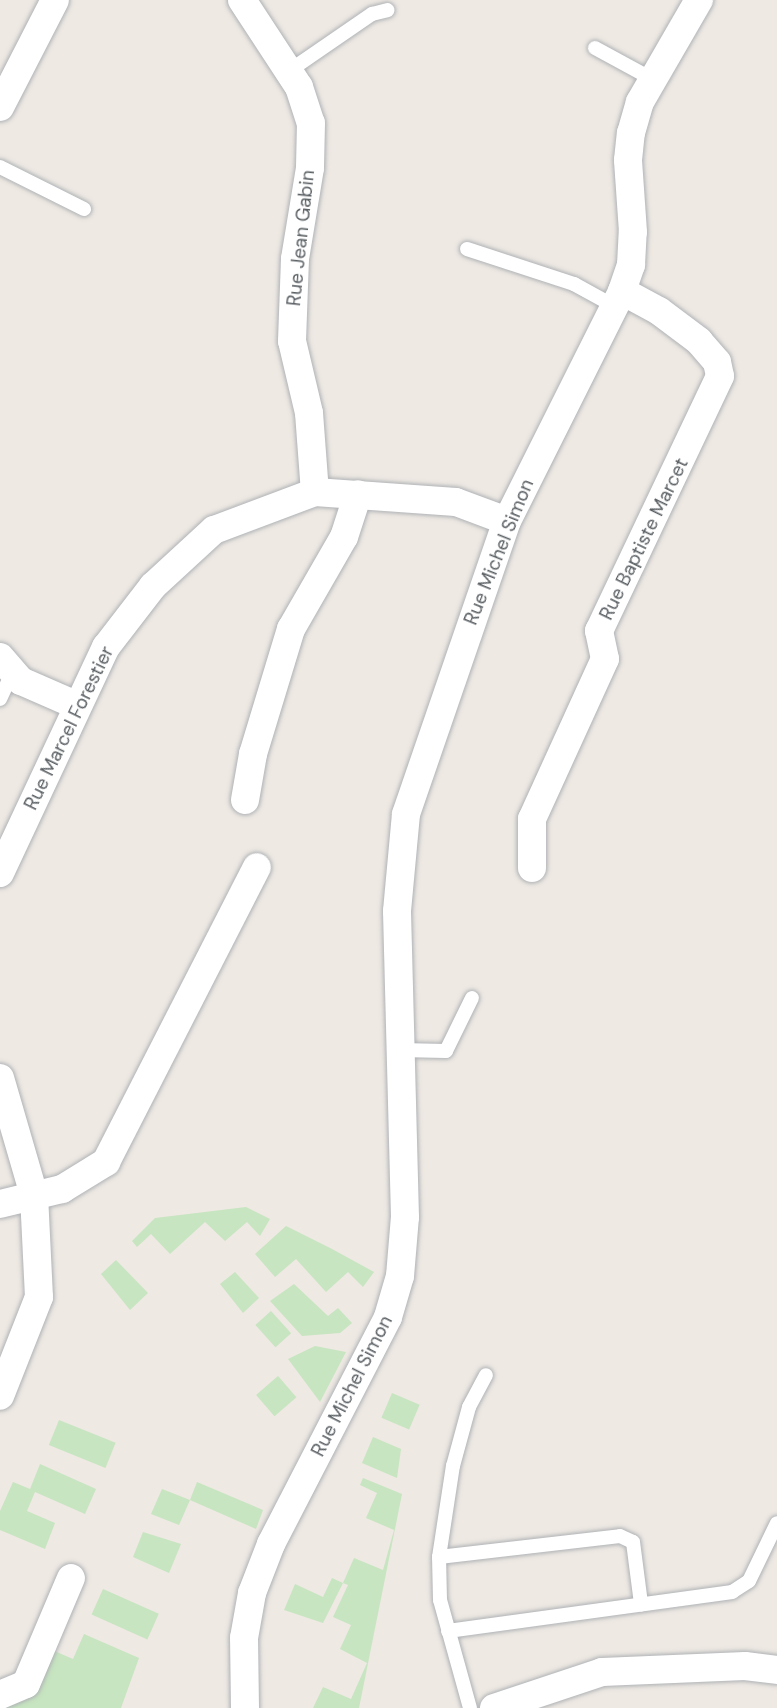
<!DOCTYPE html>
<style>
body{margin:0}
#map{position:relative;width:777px;height:1708px;overflow:hidden;background:#eee9e3;font-family:"DM Sans",sans-serif}
div>[style]{position:absolute}
[style*='--x']{left:calc(var(--x)*1px);top:calc(var(--y)*1px);width:calc(var(--w)*1px);rotate:calc(var(--a)*1deg)}
.green>*{inset:0;background:#c7e5c0;transform-origin:0 0}
.roads{filter:drop-shadow(0 0 2px #afb2b6) drop-shadow(0 0 2px #afb2b6)}
.lane>*{height:14px;margin:-7px;padding:0 7px;transform-origin:7px;border-radius:7px;background:#fff}
.street>*{height:28px;margin:-14px;padding:0 14px;transform-origin:14px;border-radius:14px;background:#fff}
span{translate:-50% -50%;white-space:nowrap;text-align:center;line-height:1.15;-webkit-text-stroke:5px #fff;paint-order:stroke}
.street-label{font-size:19px;color:#5b6064}
</style>
<div id="map">
<div class="green">
<div style="clip-path:polygon(246px 1207px,270px 1219px,260px 1236px,247px 1222px,225px 1241px,205px 1222px,170px 1254px,151px 1234px,137px 1247px,132px 1241px,155px 1218px)"></div>
<div style="clip-path:polygon(286px 1226px,332px 1249px,374px 1272px,363px 1287px,348px 1272px,326px 1292px,296px 1259px,275px 1277px,255px 1254px)"></div>
<div style="clip-path:polygon(116px 1260px,148px 1293px,130px 1310px,101px 1274px)"></div>
<div style="clip-path:polygon(235px 1272px,259px 1298px,243px 1313px,220px 1284px)"></div>
<div style="clip-path:polygon(294px 1284px,328px 1316px,338px 1308px,352px 1323px,340px 1333px,302px 1336px,270px 1301px)"></div>
<div style="left:271px;top:1311px;width:30px;height:21px;rotate:48deg"></div>
<div style="clip-path:polygon(315px 1346px,346px 1352px,320px 1402px,288px 1359px)"></div>
<div style="left:278px;top:1376px;width:28px;height:29px;rotate:49deg"></div>
<div style="left:392px;top:1393px;width:30px;height:27px;rotate:23deg"></div>
<div style="left:59px;top:1420px;width:61px;height:27px;rotate:22deg"></div>
<div style="clip-path:polygon(373px 1437px,401px 1449px,397px 1478px,362px 1463px)"></div>
<div style="clip-path:polygon(40px 1464px,96px 1489px,85px 1514px,35px 1492px,27px 1511px,55px 1523px,45px 1549px,0 1530px,0 1511px,13px 1482px,30px 1489px)"></div>
<div style="clip-path:polygon(363px 1478px,402px 1494px,359px 1708px,313px 1708px,323px 1687px,351px 1699px,367px 1663px,340px 1649px,351px 1625px,333px 1617px,348px 1585px,343px 1583px,323px 1623px,284px 1610px,295px 1584px,323px 1597px,332px 1578px,343px 1583px,354px 1558px,383px 1570px,394px 1530px,366px 1518px,377px 1493px,360px 1485px)"></div>
<div style="clip-path:polygon(197px 1482px,263px 1510px,256px 1529px,190px 1500px,179px 1525px,151px 1514px,162px 1489px,190px 1500px)"></div>
<div style="clip-path:polygon(143px 1532px,181px 1544px,169px 1573px,133px 1557px)"></div>
<div style="left:103px;top:1589px;width:61px;height:28px;rotate:24deg"></div>
<div style="clip-path:polygon(84px 1634px,139px 1658px,121px 1708px,0 1708px,52px 1650px,73px 1659px)"></div>
</div>
<div class="roads">
<div class="lane">
<div style="--x:595;--y:48;--w:65;--a:28.5"></div>
<div style="--x:289;--y:71;--w:101;--a:-34.5"></div>
<div style="--x:372;--y:14;--w:16;--a:-14"></div>
<div style="--x:0;--y:167;--w:94;--a:26.6"></div>
<div style="--x:467;--y:249;--w:113;--a:18.1"></div>
<div style="--x:574;--y:284;--w:46;--a:28.8"></div>
<div style="--x:0;--y:699;--w:31;--a:-65"></div>
<div style="--x:400;--y:1050;--w:46;--a:1.2"></div>
<div style="--x:446;--y:1051;--w:59;--a:-63.9"></div>
<div style="--x:439;--y:1557;--w:182;--a:-6.6"></div>
<div style="--x:620;--y:1536;--w:14;--a:25"></div>
<div style="--x:633;--y:1542;--w:63;--a:82.6"></div>
<div style="--x:448;--y:1631;--w:287;--a:-7.8"></div>
<div style="--x:732;--y:1592;--w:20;--a:-33"></div>
<div style="--x:749;--y:1581;--w:64;--a:-64.2"></div>
<div style="--x:470;--y:1708;--w:112;--a:-105.5"></div>
<div style="--x:440;--y:1600;--w:43;--a:-91.3"></div>
<div style="--x:439;--y:1557;--w:92;--a:-81.3"></div>
<div style="--x:453;--y:1466;--w:61;--a:-74.8"></div>
<div style="--x:469;--y:1407;--w:36;--a:-62"></div>
</div>
<div class="street">
<div style="--x:242;--y:0;--w:104;--a:56.8"></div>
<div style="--x:299;--y:87;--w:38;--a:72"></div>
<div style="--x:311;--y:123;--w:45;--a:91.3"></div>
<div style="--x:310;--y:168;--w:92;--a:99.4"></div>
<div style="--x:295;--y:259;--w:82;--a:92.1"></div>
<div style="--x:292;--y:341;--w:74;--a:76.7"></div>
<div style="--x:309;--y:413;--w:79;--a:85.7"></div>
<div style="--x:0;--y:107;--w:120;--a:-62.8"></div>
<div style="--x:0;--y:657;--w:32;--a:49"></div>
<div style="--x:21;--y:681;--w:60;--a:23.6"></div>
<div style="--x:245;--y:800;--w:47;--a:-80.1"></div>
<div style="--x:253;--y:754;--w:131;--a:-73.1"></div>
<div style="--x:291;--y:629;--w:106;--a:-60.1"></div>
<div style="--x:344;--y:537;--w:45;--a:-72"></div>
<div style="--x:532;--y:868;--w:49;--a:-90"></div>
<div style="--x:532;--y:819;--w:176;--a:-65.5"></div>
<div style="--x:605;--y:659;--w:29;--a:-102"></div>
<div style="--x:599;--y:631;--w:282;--a:-64.6"></div>
<div style="--x:720;--y:376;--w:14;--a:-102"></div>
<div style="--x:717;--y:362;--w:28;--a:-131"></div>
<div style="--x:699;--y:341;--w:50;--a:-143.1"></div>
<div style="--x:659;--y:311;--w:42;--a:-151.6"></div>
<div style="--x:0;--y:873;--w:250;--a:-64.9"></div>
<div style="--x:106;--y:647;--w:77;--a:-52.4"></div>
<div style="--x:153;--y:586;--w:83;--a:-42.6"></div>
<div style="--x:214;--y:530;--w:108;--a:-20.6"></div>
<div style="--x:315;--y:492;--w:141;--a:4.1"></div>
<div style="--x:456;--y:502;--w:54;--a:20.4"></div>
<div style="--x:0;--y:1078;--w:122;--a:73.8"></div>
<div style="--x:34;--y:1195;--w:102;--a:87.2"></div>
<div style="--x:39;--y:1297;--w:106;--a:111.5"></div>
<div style="--x:0;--y:1204;--w:64;--a:-13.6"></div>
<div style="--x:62;--y:1189;--w:52;--a:-31.5"></div>
<div style="--x:106;--y:1162;--w:331;--a:-62.9"></div>
<div style="--x:0;--y:1695;--w:28;--a:-23"></div>
<div style="--x:26;--y:1684;--w:115;--a:-67"></div>
<div style="--x:245;--y:1708;--w:70;--a:-90.8"></div>
<div style="--x:244;--y:1638;--w:46;--a:-79.9"></div>
<div style="--x:252;--y:1593;--w:53;--a:-68.8"></div>
<div style="--x:271;--y:1544;--w:255;--a:-62.7"></div>
<div style="--x:388;--y:1317;--w:43;--a:-73.7"></div>
<div style="--x:400;--y:1276;--w:59;--a:-85.2"></div>
<div style="--x:405;--y:1217;--w:306;--a:-91.5"></div>
<div style="--x:397;--y:911;--w:97;--a:-84.7"></div>
<div style="--x:406;--y:814;--w:310;--a:-71"></div>
<div style="--x:507;--y:521;--w:257;--a:-63.4"></div>
<div style="--x:622;--y:291;--w:28;--a:-71"></div>
<div style="--x:631;--y:265;--w:33;--a:-87"></div>
<div style="--x:633;--y:232;--w:72;--a:-94"></div>
<div style="--x:628;--y:160;--w:27;--a:-84"></div>
<div style="--x:631;--y:133;--w:32;--a:-74"></div>
<div style="--x:640;--y:102;--w:118;--a:-60"></div>
<div style="--x:494;--y:1708;--w:114;--a:-18.4"></div>
<div style="--x:602;--y:1672;--w:143;--a:-2.4"></div>
<div style="--x:745;--y:1666;--w:32;--a:7"></div>
</div>
</div>
<div class="street-label">
<span style="left:301px;top:238px;rotate:-84deg">Rue Jean Gabin</span>
<span style="left:644px;top:539px;rotate:-64deg">Rue Baptiste Marcet</span>
<span style="left:499px;top:552px;rotate:-68deg">Rue Michel Simon</span>
<span style="left:69px;top:728px;rotate:-64deg">Rue Marcel Forestier</span>
<span style="left:352px;top:1386px;rotate:-63deg">Rue Michel Simon</span>
</div>
</div>
